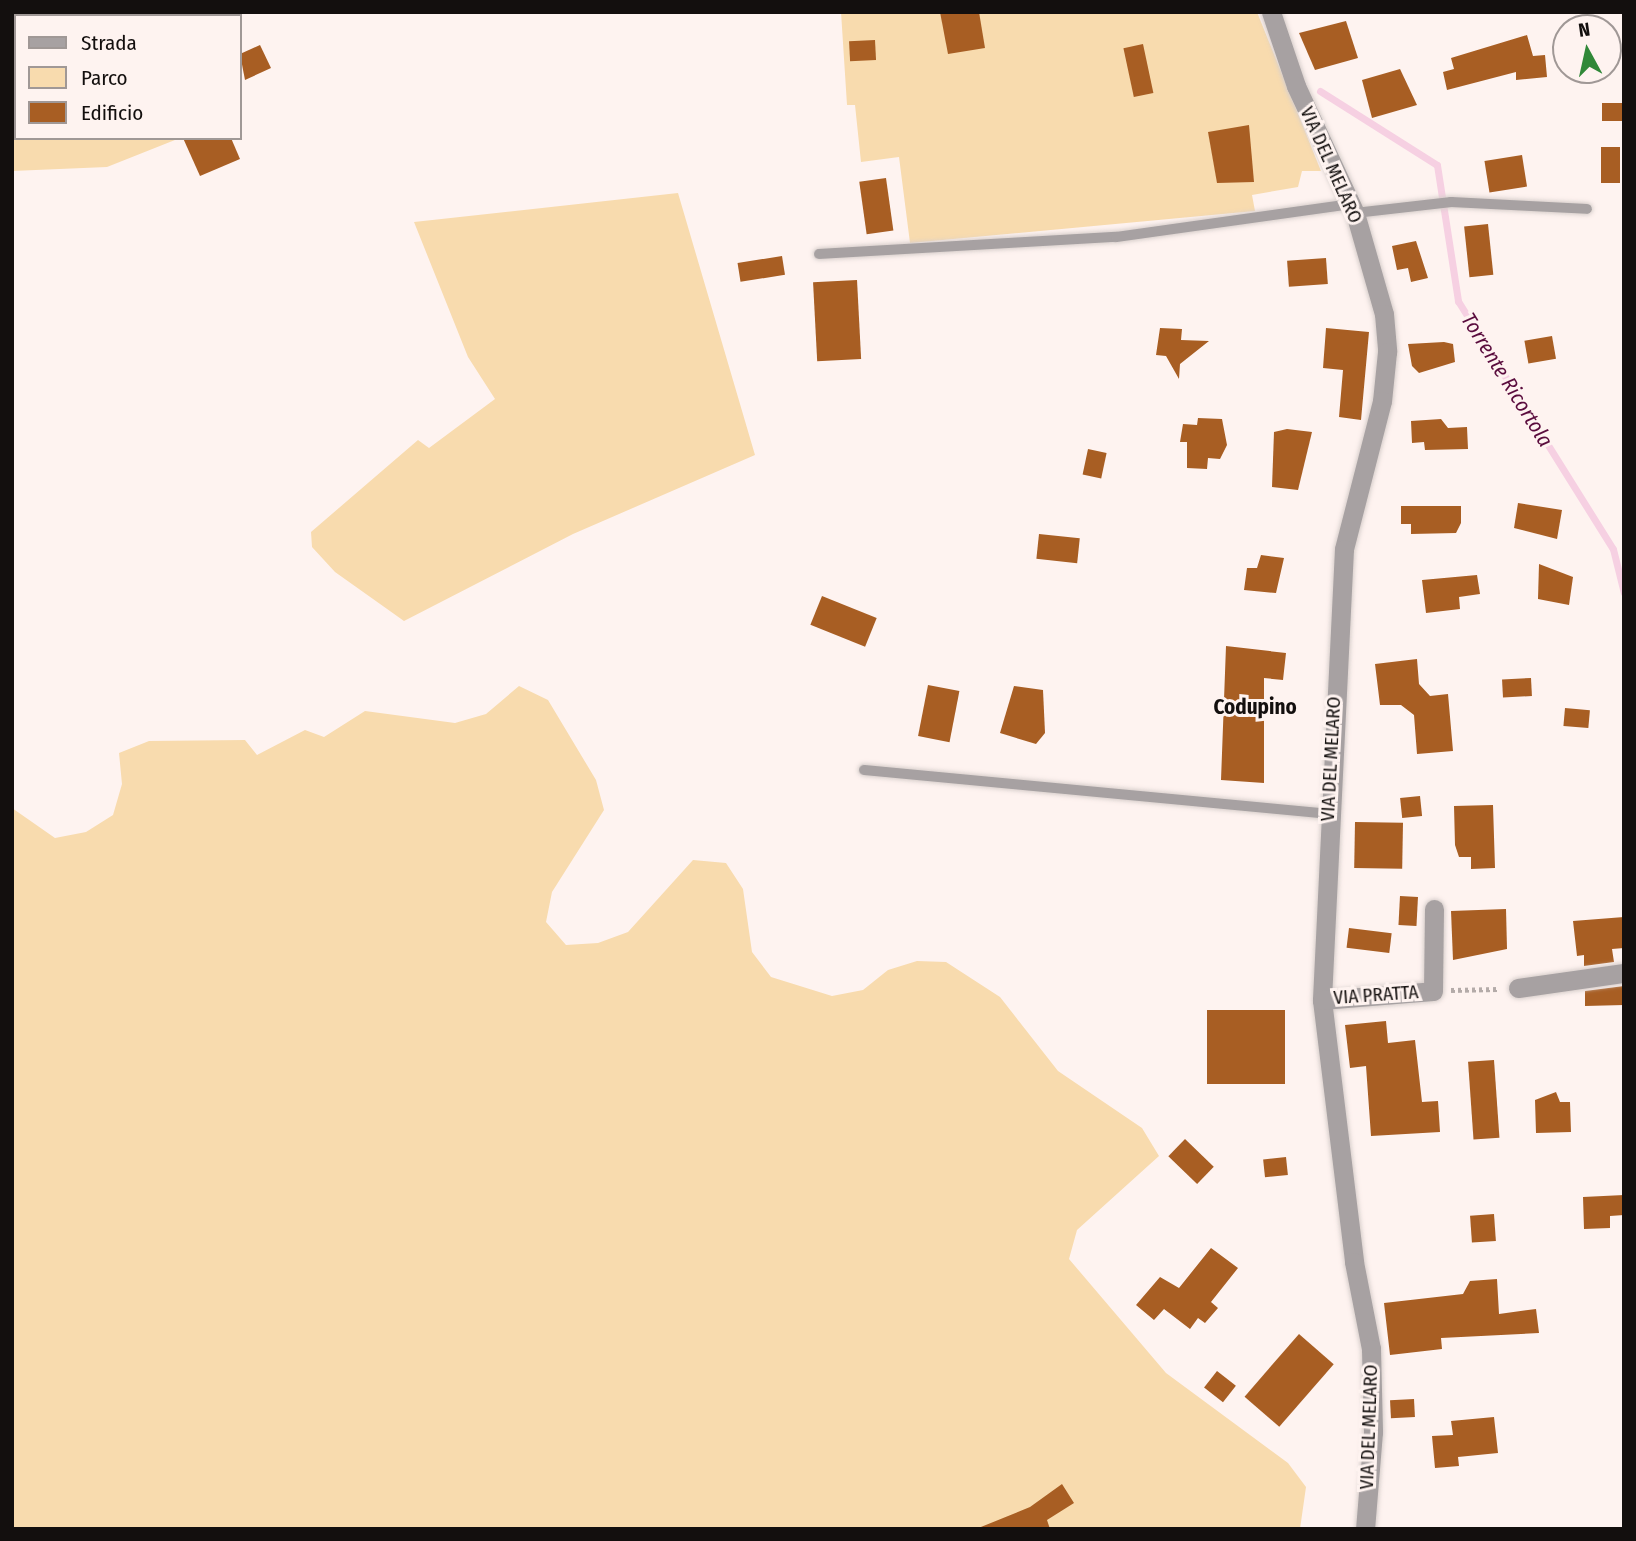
<!DOCTYPE html>
<style>
body{margin:0}
#map{position:relative;width:1636px;height:1541px;overflow:hidden;background:#fef3f0;font-family:"Fira Sans Condensed",sans-serif}
div>[style]{position:absolute}
[style*='--x']{left:calc(var(--x)*1px);top:calc(var(--y)*1px);width:calc(var(--w)*1px);rotate:calc(var(--a)*1deg)}
.green>*{inset:0;background:#f8dbae;transform-origin:0 0}
.stream>*{height:7px;margin:-3.5px;padding:0 3.5px;transform-origin:3.5px;border-radius:3.5px;background:#f6d0e2}
.building>*{inset:0;background:#a85e23;transform-origin:0 0}
.path>*{height:4.5px;margin-top:-2.25px;transform-origin:0;background:repeating-linear-gradient(90deg,#b4aba9 0 3.5px,transparent 0 7px)}
.roads{filter:drop-shadow(0 0 2px #d8cfcc) drop-shadow(0 0 2px #d8cfcc)}
.service>*{height:10px;margin:-5px;padding:0 5px;transform-origin:5px;border-radius:5px;background:#a7a1a2}
.minor>*{height:19px;margin:-9.5px;padding:0 9.5px;transform-origin:9.5px;border-radius:9.5px;background:#a7a1a2}
span{translate:-50% -50%;white-space:nowrap;text-align:center;line-height:1.15;-webkit-text-stroke:6px #fef3f0;paint-order:stroke}
.street-label{font-size:19px;color:#130f0e}
.water-label{font-size:21px;color:#5a0c3d;font-style:italic}
.neighbourhood-label{font-size:21px;color:#130f0e;font-weight:700}
.frame{position:absolute;inset:0;border:14px solid #130f0e;pointer-events:none}
.legend{position:absolute;left:14px;top:14px;width:228px;height:126px;box-sizing:border-box;background:#fef3f0;border:2px solid #a09896;margin:0;padding:9px 12px;list-style:none;font-size:21px;color:#130f0e}
.legend li{display:flex;align-items:center;gap:14px;height:35px}
.legend b{width:35px;border:2px solid #a09896}
.north{position:absolute;left:1552px;top:14px;width:70px;height:70px;box-sizing:border-box;background:#fef3f0;border:2px solid #a09896;border-radius:50%;rotate:352deg;font-size:19px;font-weight:700;line-height:28px;text-align:center;color:#130f0e}
.north::after{content:'';display:block;margin:auto;width:24px;height:32px;background:#308838;clip-path:polygon(50% 0,100% 100%,50% 72%,0 100%)}
</style>
<div id="map">
<div class="green">
<div style="left:87px;top:12px;width:71px;height:4px"></div>
<div style="clip-path:polygon(841px 12px,1257px 12px,1321px 171px,1302px 171px,1298px 187px,1252px 195px,1255px 211px,910px 243px,899px 157px,861px 162px,855px 105px,847px 105px)"></div>
<div style="clip-path:polygon(16px 78px,16px 138px,180px 138px,107px 167px,12px 171px)"></div>
<div style="clip-path:polygon(678px 193px,755px 455px,573px 534px,404px 621px,335px 572px,312px 547px,311px 532px,418px 440px,429px 448px,495px 399px,468px 357px,414px 222px)"></div>
<div style="clip-path:polygon(519px 686px,548px 700px,596px 780px,604px 810px,552px 892px,546px 922px,566px 945px,598px 943px,628px 932px,693px 860px,726px 863px,743px 889px,752px 952px,771px 977px,832px 996px,863px 990px,888px 970px,917px 961px,946px 962px,1000px 997px,1058px 1071px,1142px 1128px,1159px 1156px,1077px 1230px,1069px 1259px,1166px 1373px,1288px 1463px,1306px 1487px,1300px 1529px,12px 1529px,12px 808px,55px 838px,86px 832px,113px 815px,122px 784px,119px 753px,149px 741px,245px 740px,257px 755px,305px 730px,324px 737px,365px 711px,455px 723px,486px 714px)"></div>
</div>
<div class="stream">
<div style="--x:1320;--y:91;--w:138;--a:32.3"></div>
<div style="--x:1437;--y:165;--w:138;--a:81.2"></div>
<div style="--x:1458;--y:301;--w:292;--a:58"></div>
<div style="--x:1613;--y:549;--w:45;--a:76"></div>
</div>
<div class="building">
<div style="clip-path:polygon(940px 12px,979px 12px,985px 48px,948px 54px)"></div>
<div style="clip-path:polygon(1346px 21px,1358px 58px,1315px 70px,1299px 33px)"></div>
<div style="clip-path:polygon(1527px 35px,1533px 56px,1545px 55px,1547px 77px,1516px 80px,1516px 72px,1447px 90px,1443px 72px,1454px 69px,1451px 58px)"></div>
<div style="left:875px;top:40px;width:20px;height:26px;rotate:87deg"></div>
<div style="left:1143px;top:44px;width:50px;height:20px;rotate:78deg"></div>
<div style="clip-path:polygon(260px 45px,271px 68px,245px 80px,240px 54px)"></div>
<div style="clip-path:polygon(1400px 69px,1417px 105px,1372px 118px,1362px 80px)"></div>
<div style="left:1624px;top:103px;width:18px;height:22px;rotate:90deg"></div>
<div style="clip-path:polygon(1249px 125px,1254px 182px,1217px 183px,1208px 132px)"></div>
<div style="clip-path:polygon(183px 138px,231px 138px,240px 159px,200px 176px)"></div>
<div style="left:1620px;top:147px;width:36px;height:19px;rotate:90deg"></div>
<div style="left:1522px;top:155px;width:32px;height:38px;rotate:81deg"></div>
<div style="left:886px;top:178px;width:53px;height:27px;rotate:82deg"></div>
<div style="left:1488px;top:224px;width:51px;height:24px;rotate:84deg"></div>
<div style="clip-path:polygon(1416px 241px,1428px 278px,1411px 282px,1408px 268px,1397px 270px,1392px 246px)"></div>
<div style="left:782px;top:256px;width:19px;height:45px;rotate:81deg"></div>
<div style="left:1326px;top:258px;width:26px;height:39px;rotate:86deg"></div>
<div style="left:857px;top:280px;width:79px;height:44px;rotate:87deg"></div>
<div style="clip-path:polygon(1160px 328px,1182px 329px,1181px 340px,1209px 341px,1180px 364px,1179px 379px,1166px 356px,1156px 355px)"></div>
<div style="clip-path:polygon(1326px 328px,1369px 332px,1361px 420px,1339px 417px,1343px 370px,1323px 368px)"></div>
<div style="left:1552px;top:336px;width:23px;height:28px;rotate:80deg"></div>
<div style="clip-path:polygon(1444px 342px,1453px 344px,1455px 362px,1419px 373px,1412px 366px,1408px 344px)"></div>
<div style="clip-path:polygon(1198px 418px,1222px 419px,1227px 445px,1220px 459px,1208px 458px,1207px 469px,1187px 468px,1187px 442px,1180px 442px,1183px 424px,1197px 425px)"></div>
<div style="clip-path:polygon(1441px 419px,1448px 428px,1467px 427px,1468px 449px,1425px 450px,1424px 442px,1412px 443px,1411px 421px)"></div>
<div style="clip-path:polygon(1287px 429px,1312px 432px,1298px 490px,1272px 487px,1274px 432px)"></div>
<div style="left:1088px;top:449px;width:19px;height:26px;rotate:12deg"></div>
<div style="clip-path:polygon(1518px 503px,1562px 510px,1557px 539px,1514px 528px)"></div>
<div style="clip-path:polygon(1401px 506px,1461px 506px,1461px 523px,1456px 533px,1411px 534px,1411px 524px,1401px 524px)"></div>
<div style="left:1039px;top:534px;width:41px;height:25px;rotate:6deg"></div>
<div style="clip-path:polygon(1261px 555px,1284px 558px,1276px 593px,1244px 590px,1247px 568px,1257px 568px)"></div>
<div style="clip-path:polygon(1539px 564px,1573px 577px,1569px 605px,1538px 599px)"></div>
<div style="clip-path:polygon(1477px 575px,1480px 594px,1459px 597px,1460px 609px,1426px 613px,1422px 580px)"></div>
<div style="left:822px;top:596px;width:59px;height:31px;rotate:22deg"></div>
<div style="clip-path:polygon(1226px 646px,1286px 653px,1283px 680px,1264px 678px,1264px 783px,1221px 780px)"></div>
<div style="clip-path:polygon(1417px 659px,1419px 684px,1430px 696px,1448px 694px,1453px 751px,1417px 754px,1414px 715px,1401px 705px,1380px 705px,1375px 664px)"></div>
<div style="left:1531px;top:678px;width:18px;height:29px;rotate:87deg"></div>
<div style="left:928px;top:685px;width:32px;height:52px;rotate:11deg"></div>
<div style="clip-path:polygon(1014px 686px,1043px 690px,1045px 733px,1036px 744px,1000px 733px)"></div>
<div style="left:1565px;top:708px;width:25px;height:18px;rotate:5deg"></div>
<div style="left:1420px;top:796px;width:20px;height:20px;rotate:84deg"></div>
<div style="clip-path:polygon(1493px 805px,1495px 868px,1471px 869px,1471px 857px,1459px 857px,1455px 845px,1454px 806px)"></div>
<div style="left:1355px;top:822px;width:48px;height:46px;rotate:1deg"></div>
<div style="left:1400px;top:896px;width:18px;height:29px;rotate:3deg"></div>
<div style="clip-path:polygon(1506px 909px,1507px 949px,1453px 960px,1451px 911px)"></div>
<div style="clip-path:polygon(1624px 917px,1624px 948px,1612px 949px,1614px 962px,1584px 966px,1584px 955px,1577px 956px,1573px 921px)"></div>
<div style="left:1349px;top:928px;width:43px;height:20px;rotate:7deg"></div>
<div style="clip-path:polygon(1624px 986px,1624px 1005px,1585px 1006px,1585px 991px)"></div>
<div style="left:1207px;top:1010px;width:78px;height:74px"></div>
<div style="clip-path:polygon(1386px 1021px,1388px 1043px,1415px 1040px,1422px 1102px,1438px 1101px,1440px 1132px,1371px 1136px,1366px 1066px,1350px 1068px,1345px 1025px)"></div>
<div style="left:1494px;top:1060px;width:78px;height:26px;rotate:86deg"></div>
<div style="clip-path:polygon(1556px 1092px,1560px 1102px,1570px 1102px,1571px 1132px,1536px 1133px,1535px 1100px)"></div>
<div style="left:1185px;top:1139px;width:40px;height:24px;rotate:44deg"></div>
<div style="left:1286px;top:1157px;width:18px;height:23px;rotate:84deg"></div>
<div style="clip-path:polygon(1624px 1195px,1624px 1215px,1610px 1216px,1610px 1228px,1584px 1229px,1583px 1197px)"></div>
<div style="left:1494px;top:1214px;width:27px;height:24px;rotate:86deg"></div>
<div style="clip-path:polygon(1211px 1248px,1238px 1268px,1211px 1302px,1218px 1308px,1205px 1323px,1198px 1318px,1190px 1329px,1164px 1309px,1154px 1320px,1136px 1305px,1160px 1277px,1179px 1288px)"></div>
<div style="clip-path:polygon(1497px 1279px,1499px 1314px,1536px 1309px,1539px 1333px,1441px 1338px,1442px 1349px,1390px 1355px,1384px 1303px,1463px 1294px,1470px 1281px)"></div>
<div style="left:1299px;top:1334px;width:46px;height:83px;rotate:41deg"></div>
<div style="left:1217px;top:1371px;width:24px;height:21px;rotate:38deg"></div>
<div style="left:1414px;top:1399px;width:18px;height:24px;rotate:87deg"></div>
<div style="clip-path:polygon(1494px 1417px,1498px 1453px,1458px 1457px,1459px 1466px,1435px 1468px,1432px 1436px,1453px 1435px,1451px 1421px)"></div>
<div style="clip-path:polygon(1062px 1484px,1074px 1503px,1047px 1520px,1050px 1529px,976px 1529px,1030px 1507px)"></div>
</div>
<div class="path">
<div style="--x:12;--y:17;--w:5;--a:-79"></div>
<div style="--x:1451;--y:990;--w:47;--a:-1.2"></div>
</div>
<div class="roads">
<div class="service">
<div style="--x:169;--y:12;--w:5;--a:53"></div>
<div style="--x:1355;--y:213;--w:97;--a:-6.5"></div>
<div style="--x:1451;--y:202;--w:136;--a:2.9"></div>
<div style="--x:819;--y:254;--w:297;--a:-3.3"></div>
<div style="--x:1116;--y:237;--w:236;--a:-8"></div>
<div style="--x:864;--y:770;--w:466;--a:5.4"></div>
</div>
<div class="minor">
<div style="--x:1271;--y:12;--w:78;--a:71.3"></div>
<div style="--x:1296;--y:86;--w:140;--a:65.1"></div>
<div style="--x:1355;--y:213;--w:105;--a:74"></div>
<div style="--x:1384;--y:314;--w:38;--a:85"></div>
<div style="--x:1387;--y:352;--w:49;--a:95.8"></div>
<div style="--x:1382;--y:401;--w:153;--a:104.4"></div>
<div style="--x:1344;--y:549;--w:452;--a:92.8"></div>
<div style="--x:1322;--y:1000;--w:264;--a:83"></div>
<div style="--x:1354;--y:1262;--w:89;--a:78.9"></div>
<div style="--x:1371;--y:1349;--w:83;--a:88.6"></div>
<div style="--x:1373;--y:1432;--w:97;--a:94.7"></div>
<div style="--x:1518;--y:988;--w:107;--a:-8.1"></div>
<div style="--x:1322;--y:1000;--w:111;--a:-4.6"></div>
<div style="--x:1433;--y:991;--w:82;--a:-89.3"></div>
</div>
</div>
<div class="street-label">
<span style="left:1331px;top:165px;rotate:66deg">VIA DEL MELARO</span>
<span style="left:1331px;top:759px;rotate:-87deg">VIA DEL MELARO</span>
<span style="left:1376px;top:995px;rotate:-4deg">VIA PRATTA</span>
<span style="left:1369px;top:1427px;rotate:-88deg">VIA DEL MELARO</span>
</div>
<div class="water-label">
<span style="left:1507px;top:380px;rotate:58deg">Torrente Ricortola</span>
</div>
<div class="neighbourhood-label">
<span style="left:1255px;top:707px">Codupino</span>
</div>
<div class="frame"></div>
<ul class="legend">
<li><b style="height:9px;background:#a7a1a2"></b>Strada</li>
<li><b style="height:19px;background:#f8dbae"></b>Parco</li>
<li><b style="height:19px;background:#a85e23"></b>Edificio</li>
</ul>
<div class="north">N</div>
</div>
